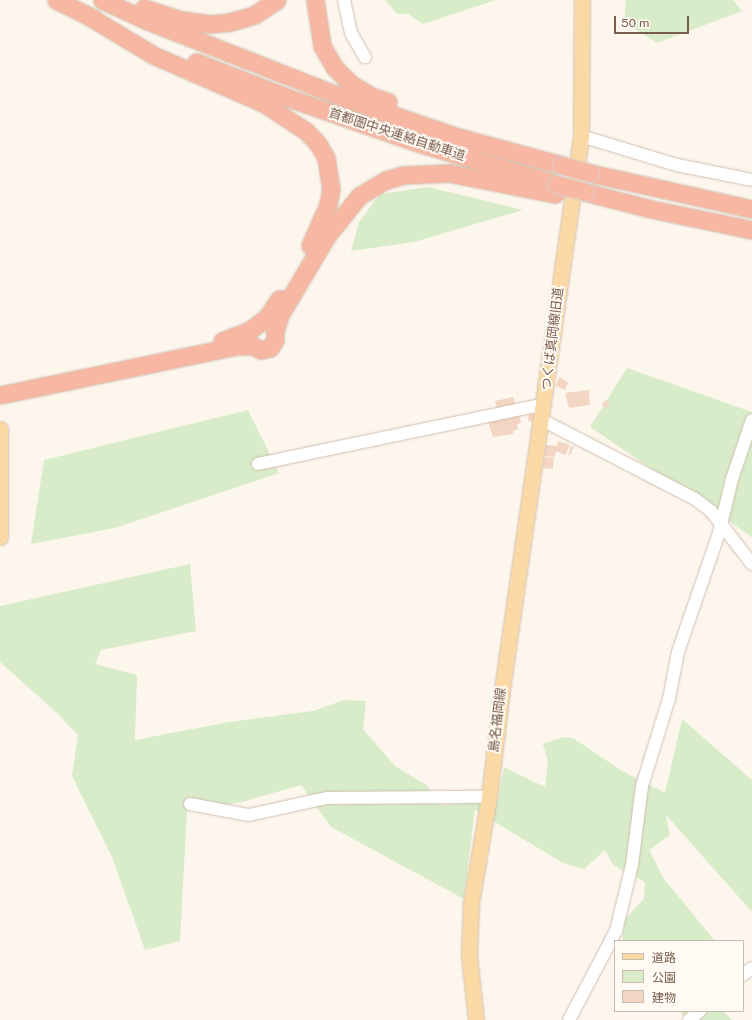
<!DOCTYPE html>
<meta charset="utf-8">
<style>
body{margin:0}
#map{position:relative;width:752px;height:1020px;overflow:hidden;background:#fdf6ec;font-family:"Public Sans","Noto Sans JP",sans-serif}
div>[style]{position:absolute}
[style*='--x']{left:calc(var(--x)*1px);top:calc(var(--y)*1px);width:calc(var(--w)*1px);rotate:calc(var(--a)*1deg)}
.green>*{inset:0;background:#d8ecc9}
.building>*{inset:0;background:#f3d5c3;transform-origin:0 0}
.roads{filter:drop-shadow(0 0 1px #d1beb0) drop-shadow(0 0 1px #d1beb0)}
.minor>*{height:12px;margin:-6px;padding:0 6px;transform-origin:6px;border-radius:6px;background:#fff}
.major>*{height:15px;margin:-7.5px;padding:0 7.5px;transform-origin:7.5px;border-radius:7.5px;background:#fbd9a5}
.highway>*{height:17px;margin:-8.5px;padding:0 8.5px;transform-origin:8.5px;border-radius:8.5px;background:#f7b7a3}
.bridges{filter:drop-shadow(0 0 1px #dad1cd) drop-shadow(0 0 1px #dad1cd)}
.highway-bridge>*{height:17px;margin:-8.5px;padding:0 8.5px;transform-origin:8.5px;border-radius:8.5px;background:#f7b7a3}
span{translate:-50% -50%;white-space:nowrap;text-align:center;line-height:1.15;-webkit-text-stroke:4px #fffaf3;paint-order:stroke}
.street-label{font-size:13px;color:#7a5c4d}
.legend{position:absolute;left:614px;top:940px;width:130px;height:72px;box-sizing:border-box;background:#fffaf3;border:1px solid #cabbb1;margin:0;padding:5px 7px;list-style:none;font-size:12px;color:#7a5c4d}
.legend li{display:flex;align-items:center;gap:8px;height:20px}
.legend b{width:20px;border:1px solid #cabbb1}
.scale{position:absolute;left:614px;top:16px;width:75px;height:18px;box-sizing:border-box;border:2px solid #7a5c4d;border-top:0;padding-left:5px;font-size:12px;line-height:14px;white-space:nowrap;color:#7a5c4d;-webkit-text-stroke:3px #fffaf3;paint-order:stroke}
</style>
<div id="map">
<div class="green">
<div style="clip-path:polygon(385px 0,496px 0,423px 24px,408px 14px,397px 14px)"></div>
<div style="clip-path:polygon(626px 0,733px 0,742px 11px,657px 43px,624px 22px)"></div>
<div style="clip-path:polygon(428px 187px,523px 210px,414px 242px,351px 251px,359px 222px,380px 194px)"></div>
<div style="clip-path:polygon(627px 368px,752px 412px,752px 537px,590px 427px)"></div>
<div style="clip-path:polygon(248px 410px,279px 473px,115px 528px,31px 544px,44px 460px)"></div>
<div style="clip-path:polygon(190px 564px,196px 631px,101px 650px,95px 664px,137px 675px,135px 740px,229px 722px,313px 711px,344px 700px,366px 701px,363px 729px,395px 766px,426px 785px,442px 805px,498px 800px,504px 767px,545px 787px,548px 762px,543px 744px,563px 737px,573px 738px,622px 771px,665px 793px,682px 719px,752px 780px,752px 912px,666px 815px,670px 835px,649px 850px,664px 879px,715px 941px,622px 941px,625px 919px,644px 899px,645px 882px,613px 865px,605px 850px,584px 869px,563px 863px,475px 810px,464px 899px,331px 827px,301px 785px,242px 802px,187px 811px,180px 941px,145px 950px,112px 857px,72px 776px,78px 735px,56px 712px,0 662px,0 606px)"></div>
<div style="clip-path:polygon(679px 1011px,723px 1011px,732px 1020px,687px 1020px)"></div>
</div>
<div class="building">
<div style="clip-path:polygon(559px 377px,568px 382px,565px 390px,556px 386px)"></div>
<div style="clip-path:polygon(589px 390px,590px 405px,569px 408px,565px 393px)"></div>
<div style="clip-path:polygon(513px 397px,516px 406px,497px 409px,495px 401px)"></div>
<div style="clip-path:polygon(605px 400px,610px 402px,607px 408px,602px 405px)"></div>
<div style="left:529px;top:413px;width:7px;height:8px;rotate:8deg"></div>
<div style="clip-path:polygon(519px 414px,521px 423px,517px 424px,518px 429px,513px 431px,513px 434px,493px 437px,488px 421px)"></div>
<div style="clip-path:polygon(558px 441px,570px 445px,565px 455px,556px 451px,555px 457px,544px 456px,546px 445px,557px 446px)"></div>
<div style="clip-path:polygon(571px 446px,574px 447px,570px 455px,568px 455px)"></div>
<div style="left:544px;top:457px;width:10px;height:11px;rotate:6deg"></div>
</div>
<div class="roads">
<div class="minor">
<div style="--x:344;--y:0;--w:34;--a:78"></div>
<div style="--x:351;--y:33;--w:28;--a:60"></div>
<div style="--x:581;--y:136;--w:100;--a:16.8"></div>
<div style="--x:677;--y:165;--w:76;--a:11.3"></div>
<div style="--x:542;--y:420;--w:172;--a:27.3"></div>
<div style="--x:695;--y:499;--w:20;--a:37"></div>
<div style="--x:711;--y:511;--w:67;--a:52.3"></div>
<div style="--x:258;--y:464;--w:292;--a:-11.8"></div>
<div style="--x:190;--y:804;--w:60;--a:10.6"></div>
<div style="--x:249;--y:815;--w:80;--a:-12.3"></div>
<div style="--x:327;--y:798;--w:162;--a:-0.4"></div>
<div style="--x:743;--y:975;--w:11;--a:-38"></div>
<div style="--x:569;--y:1020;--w:101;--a:-62.2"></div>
<div style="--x:616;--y:931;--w:68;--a:-76.4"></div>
<div style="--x:632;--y:865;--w:80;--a:-82.8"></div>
<div style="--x:642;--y:786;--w:91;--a:-72.8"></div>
<div style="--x:669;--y:699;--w:48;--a:-79.2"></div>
<div style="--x:678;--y:652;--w:126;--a:-71"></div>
<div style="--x:719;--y:533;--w:56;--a:-76.5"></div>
<div style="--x:732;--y:479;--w:62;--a:-71.3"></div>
<div style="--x:689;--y:1020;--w:14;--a:-39"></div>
</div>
<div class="major">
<div style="--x:0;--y:429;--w:108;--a:90"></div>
<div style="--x:476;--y:1020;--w:64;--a:-96.2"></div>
<div style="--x:469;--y:956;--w:53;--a:-87.8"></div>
<div style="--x:471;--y:903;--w:108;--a:-80.4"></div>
<div style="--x:489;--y:797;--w:108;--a:-83.1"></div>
<div style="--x:502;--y:690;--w:560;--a:-81.88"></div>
<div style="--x:581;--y:136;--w:136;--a:-89.6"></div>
</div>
<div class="highway">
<div style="--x:56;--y:0;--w:43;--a:26"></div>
<div style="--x:102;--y:0;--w:51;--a:24.5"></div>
<div style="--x:148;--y:21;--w:219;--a:21.4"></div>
<div style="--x:352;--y:101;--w:112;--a:18.8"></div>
<div style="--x:458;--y:137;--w:107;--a:15.2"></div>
<div style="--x:315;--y:0;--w:47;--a:81.3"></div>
<div style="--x:322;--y:46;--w:24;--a:60"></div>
<div style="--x:334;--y:67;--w:24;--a:45"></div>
<div style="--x:351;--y:84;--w:23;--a:31"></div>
<div style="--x:371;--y:96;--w:18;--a:19"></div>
<div style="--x:144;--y:8;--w:40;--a:18"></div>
<div style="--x:182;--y:20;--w:27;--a:8"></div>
<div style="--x:209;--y:24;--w:21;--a:-5"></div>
<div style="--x:230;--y:22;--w:25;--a:-16"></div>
<div style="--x:254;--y:15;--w:27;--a:-33"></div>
<div style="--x:85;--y:14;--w:79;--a:31.1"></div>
<div style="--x:153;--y:55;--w:120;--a:23.6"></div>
<div style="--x:263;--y:103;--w:51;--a:33.1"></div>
<div style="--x:306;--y:131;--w:18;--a:47"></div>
<div style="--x:318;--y:144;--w:16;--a:60"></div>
<div style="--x:326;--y:158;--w:31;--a:81"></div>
<div style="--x:331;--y:189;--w:16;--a:101"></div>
<div style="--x:328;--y:205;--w:44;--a:114.2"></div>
<div style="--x:196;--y:62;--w:93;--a:21.3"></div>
<div style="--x:283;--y:96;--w:147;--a:19.1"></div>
<div style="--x:422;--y:144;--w:140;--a:16.6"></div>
<div style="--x:590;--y:173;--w:166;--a:12.5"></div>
<div style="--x:585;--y:192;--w:68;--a:14.4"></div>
<div style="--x:651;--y:209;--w:103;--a:11.7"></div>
<div style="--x:222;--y:341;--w:30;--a:-21"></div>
<div style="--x:250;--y:330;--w:21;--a:-37"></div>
<div style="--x:267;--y:317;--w:22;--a:-56"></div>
<div style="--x:0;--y:395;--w:242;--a:-11.7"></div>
<div style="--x:237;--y:346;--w:16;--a:0"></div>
<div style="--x:253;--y:346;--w:9;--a:27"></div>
<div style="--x:261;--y:350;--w:9;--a:-13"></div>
<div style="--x:270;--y:348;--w:9;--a:-58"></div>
<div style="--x:275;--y:340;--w:9;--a:-90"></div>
<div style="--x:275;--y:331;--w:17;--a:-73"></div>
<div style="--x:280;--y:315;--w:92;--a:-59.3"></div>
<div style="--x:327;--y:236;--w:51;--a:-51.3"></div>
<div style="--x:359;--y:196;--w:31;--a:-31"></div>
<div style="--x:386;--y:180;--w:18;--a:-16"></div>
<div style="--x:403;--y:175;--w:46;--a:-2.5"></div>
<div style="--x:449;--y:173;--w:108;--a:11.2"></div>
</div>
</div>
<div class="bridges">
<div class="highway-bridge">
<div style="--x:561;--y:165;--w:30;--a:15"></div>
<div style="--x:556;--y:184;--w:30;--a:15"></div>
</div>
</div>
<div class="street-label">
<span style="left:397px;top:135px;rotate:18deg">首都圏中央連絡自動車道</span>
<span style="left:553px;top:339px;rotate:-83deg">つくば真岡線旧道</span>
<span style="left:498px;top:720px;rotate:-83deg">島名福岡線</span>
</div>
<ul class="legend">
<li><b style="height:5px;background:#fbd9a5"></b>道路</li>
<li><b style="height:11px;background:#d8ecc9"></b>公園</li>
<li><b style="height:11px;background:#f3d5c3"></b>建物</li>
</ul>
<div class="scale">50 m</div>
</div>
